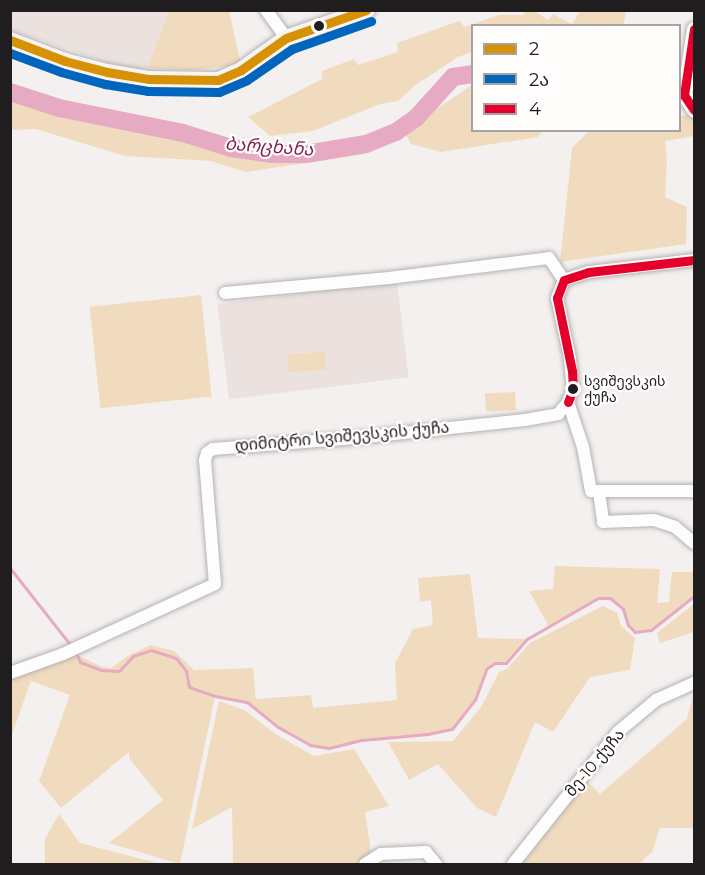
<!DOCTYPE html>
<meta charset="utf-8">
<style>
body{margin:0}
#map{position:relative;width:705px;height:875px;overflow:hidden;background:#f3f0ef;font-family:Montserrat,"Noto Sans Georgian",sans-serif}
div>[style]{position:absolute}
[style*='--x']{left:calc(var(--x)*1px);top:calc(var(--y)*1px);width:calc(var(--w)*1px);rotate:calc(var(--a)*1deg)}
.built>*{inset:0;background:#ebe2df;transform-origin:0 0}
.green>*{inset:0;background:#f1dbbe;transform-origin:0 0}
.stream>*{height:3px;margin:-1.5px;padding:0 1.5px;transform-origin:1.5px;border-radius:1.5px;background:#e6abc2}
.river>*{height:18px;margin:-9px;padding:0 9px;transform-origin:9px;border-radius:9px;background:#e6abc2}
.roads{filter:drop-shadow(0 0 2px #b5b2b1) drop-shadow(0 0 2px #b5b2b1)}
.minor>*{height:12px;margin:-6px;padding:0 6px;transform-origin:6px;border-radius:6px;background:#fdfdfd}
.tertiary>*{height:15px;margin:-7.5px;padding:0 7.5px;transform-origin:7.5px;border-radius:7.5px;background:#fdfdfd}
.secondary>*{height:16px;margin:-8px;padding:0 8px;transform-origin:8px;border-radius:8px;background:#f7f4f2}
.bus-1>*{height:9px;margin:-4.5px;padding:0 4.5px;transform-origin:4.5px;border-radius:4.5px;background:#d79104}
.bus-2>*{height:9px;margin:-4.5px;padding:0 4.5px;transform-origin:4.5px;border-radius:4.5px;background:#0065bd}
.bus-3>*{height:9px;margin:-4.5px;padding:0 4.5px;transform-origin:4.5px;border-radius:4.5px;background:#e4002b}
.dots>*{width:16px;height:16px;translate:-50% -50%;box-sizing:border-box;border:3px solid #fffefd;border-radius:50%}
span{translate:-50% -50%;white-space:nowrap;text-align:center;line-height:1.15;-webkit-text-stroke:4.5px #fffefd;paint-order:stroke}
.bus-label{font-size:14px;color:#1f1d1d}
.left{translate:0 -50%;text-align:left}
.street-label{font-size:16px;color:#1f1d1d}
.water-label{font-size:18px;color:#822050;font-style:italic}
.frame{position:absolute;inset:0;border:12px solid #1f1d1d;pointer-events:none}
.legend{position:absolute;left:471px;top:24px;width:210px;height:108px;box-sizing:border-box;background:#fffefd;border:2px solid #a5a4a3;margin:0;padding:8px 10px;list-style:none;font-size:18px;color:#1f1d1d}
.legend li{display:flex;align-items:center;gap:12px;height:30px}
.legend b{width:30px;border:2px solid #a5a4a3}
</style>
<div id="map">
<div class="built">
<div style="clip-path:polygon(10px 11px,169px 11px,147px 68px,127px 69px,11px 30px)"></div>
<div style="left:397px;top:282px;width:96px;height:181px;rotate:83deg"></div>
</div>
<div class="green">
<div style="clip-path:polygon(533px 10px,548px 20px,553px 14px,572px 24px,580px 11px,621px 11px,626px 13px,623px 25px,472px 26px,472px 52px,458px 57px,414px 86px,398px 101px,380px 104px,313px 131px,270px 136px,248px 117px,322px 79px,322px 71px,354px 59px,358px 65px,398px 52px,397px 43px,459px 21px,465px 27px,499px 15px,523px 15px,525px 11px)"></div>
<div style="clip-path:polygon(169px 11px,229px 11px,241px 64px,194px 70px,147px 68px)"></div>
<div style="clip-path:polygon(472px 85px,472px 130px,542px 131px,538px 137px,441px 152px,411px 144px,404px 131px)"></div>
<div style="clip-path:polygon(11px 95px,58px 112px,123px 129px,271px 160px,369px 146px,366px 154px,246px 172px,211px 161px,125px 156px,36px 129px,11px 130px)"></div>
<div style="clip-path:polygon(692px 114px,694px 117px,694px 136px,665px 141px,667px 160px,665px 197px,687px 207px,686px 244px,560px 262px,572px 148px,589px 131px,680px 130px,680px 116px)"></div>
<div style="left:201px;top:295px;width:102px;height:112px;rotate:84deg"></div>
<div style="left:325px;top:352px;width:18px;height:38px;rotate:87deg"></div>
<div style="left:515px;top:392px;width:18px;height:30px;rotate:87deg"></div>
<div style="clip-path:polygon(555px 566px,660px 569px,657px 603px,669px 602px,672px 572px,694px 572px,694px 596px,651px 630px,635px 632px,628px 625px,623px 609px,610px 598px,598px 598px,549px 627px,529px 591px,553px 589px)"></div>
<div style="clip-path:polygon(470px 574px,478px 638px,527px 639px,506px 663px,495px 663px,486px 669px,475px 700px,462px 718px,452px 729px,428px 734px,362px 740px,329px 748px,310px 745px,278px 727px,247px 702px,215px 696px,180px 864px,109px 843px,163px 800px,129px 758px,129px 752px,61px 808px,39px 781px,70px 695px,31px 681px,11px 737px,11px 678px,77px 655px,102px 667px,111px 668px,126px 657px,150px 645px,174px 651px,194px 670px,253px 668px,256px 699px,311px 695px,313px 708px,397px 700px,395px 663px,413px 629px,433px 625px,431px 600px,420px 602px,418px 578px)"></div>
<div style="clip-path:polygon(694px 604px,694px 632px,660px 643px,657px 633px)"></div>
<div style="clip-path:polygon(603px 606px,617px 613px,621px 626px,635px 638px,630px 670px,590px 677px,553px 732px,535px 722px,496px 817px,477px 808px,438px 764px,409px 780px,388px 742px,453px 741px,481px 707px,499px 672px,507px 669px,530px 643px)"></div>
<div style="clip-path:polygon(694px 692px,694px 828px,660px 828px,652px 852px,639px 864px,522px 864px,587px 781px,600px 794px,687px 719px)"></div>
<div style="clip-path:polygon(219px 701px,244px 710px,277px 735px,314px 756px,354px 749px,389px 806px,365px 812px,371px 852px,362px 864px,233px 864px,232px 807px,192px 829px)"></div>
<div style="clip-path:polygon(59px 814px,80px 843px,161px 864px,45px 864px,45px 839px)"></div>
</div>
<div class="stream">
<div style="--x:10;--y:568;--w:100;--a:51.9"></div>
<div style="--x:76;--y:653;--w:10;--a:66"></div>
<div style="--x:80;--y:662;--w:22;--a:21"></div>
<div style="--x:101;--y:670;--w:18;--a:3"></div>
<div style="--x:119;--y:671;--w:21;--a:-47"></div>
<div style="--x:133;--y:656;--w:19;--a:-18"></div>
<div style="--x:151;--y:650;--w:26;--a:18"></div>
<div style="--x:176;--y:658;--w:16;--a:52"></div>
<div style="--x:186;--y:671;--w:16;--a:79"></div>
<div style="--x:189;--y:687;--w:28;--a:19"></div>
<div style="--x:215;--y:696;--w:33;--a:11"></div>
<div style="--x:247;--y:702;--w:40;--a:39"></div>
<div style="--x:278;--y:727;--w:37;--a:29"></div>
<div style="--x:310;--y:745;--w:19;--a:9"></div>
<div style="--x:329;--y:748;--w:34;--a:-14"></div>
<div style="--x:362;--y:740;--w:66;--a:-5.2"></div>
<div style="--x:428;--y:734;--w:25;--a:-12"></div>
<div style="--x:452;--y:729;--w:37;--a:-52"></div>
<div style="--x:475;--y:700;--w:33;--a:-70"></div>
<div style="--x:486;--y:669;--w:11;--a:-34"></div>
<div style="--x:495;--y:663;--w:11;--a:0"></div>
<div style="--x:506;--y:663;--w:32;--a:-49"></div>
<div style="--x:527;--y:639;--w:82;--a:-30"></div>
<div style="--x:598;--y:598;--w:12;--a:0"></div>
<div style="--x:610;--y:598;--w:17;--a:40"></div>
<div style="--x:623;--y:609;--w:17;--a:73"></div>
<div style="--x:628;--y:625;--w:10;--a:45"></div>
<div style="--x:635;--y:632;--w:16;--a:-7"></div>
<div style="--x:651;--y:630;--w:55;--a:-38.3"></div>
</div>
<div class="river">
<div style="--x:10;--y:92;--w:52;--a:18.1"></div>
<div style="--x:59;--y:108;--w:126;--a:11.4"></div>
<div style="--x:183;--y:133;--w:50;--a:17.4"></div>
<div style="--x:231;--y:148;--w:41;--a:8.3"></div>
<div style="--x:272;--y:154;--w:34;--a:0"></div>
<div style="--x:306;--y:154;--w:61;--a:-9.5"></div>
<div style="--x:366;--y:144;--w:32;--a:-22"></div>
<div style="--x:396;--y:132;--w:24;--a:-35"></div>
<div style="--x:416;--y:118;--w:55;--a:-47.9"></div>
<div style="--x:453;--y:77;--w:19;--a:-9"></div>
</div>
<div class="roads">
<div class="minor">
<div style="--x:266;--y:10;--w:34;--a:54"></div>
<div style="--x:225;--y:293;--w:165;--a:-5.2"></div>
<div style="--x:389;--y:278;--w:161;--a:-7.1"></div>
<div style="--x:549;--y:258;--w:27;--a:56"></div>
<div style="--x:568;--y:402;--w:47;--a:71.6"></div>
<div style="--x:583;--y:447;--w:45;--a:79.7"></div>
<div style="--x:591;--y:491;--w:103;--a:0"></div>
<div style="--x:599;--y:492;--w:30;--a:82"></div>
<div style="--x:603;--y:522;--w:51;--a:-2.2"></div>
<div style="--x:654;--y:520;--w:22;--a:18"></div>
<div style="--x:675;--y:527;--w:25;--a:40"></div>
<div style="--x:10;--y:673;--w:56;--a:-19.7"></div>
<div style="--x:63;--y:654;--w:167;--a:-24.7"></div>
<div style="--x:215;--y:584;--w:124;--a:-94.6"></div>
<div style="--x:205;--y:460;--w:7;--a:-74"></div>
<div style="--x:207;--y:453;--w:7;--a:-34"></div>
<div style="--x:213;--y:449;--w:143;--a:-4.4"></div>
<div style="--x:356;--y:438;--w:170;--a:-6.1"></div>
<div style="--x:525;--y:420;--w:34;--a:-10"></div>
<div style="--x:558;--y:414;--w:16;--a:-50"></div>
<div style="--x:568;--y:402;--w:14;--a:-69"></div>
<div style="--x:573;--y:389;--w:31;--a:-96"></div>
<div style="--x:570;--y:358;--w:61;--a:-102.2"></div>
<div style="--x:557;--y:298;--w:19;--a:-69"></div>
<div style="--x:564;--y:280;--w:26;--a:-18"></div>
<div style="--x:589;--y:272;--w:106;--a:-6.5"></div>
<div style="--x:365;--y:864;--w:19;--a:-32"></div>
<div style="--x:381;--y:854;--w:45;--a:-2.5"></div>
<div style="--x:426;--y:852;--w:16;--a:50"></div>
<div style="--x:513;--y:864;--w:169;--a:-51.5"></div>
<div style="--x:618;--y:732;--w:50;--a:-40.1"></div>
<div style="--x:656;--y:700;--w:42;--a:-24.1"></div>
</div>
<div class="tertiary">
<div style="--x:694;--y:29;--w:67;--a:98.6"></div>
<div style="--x:684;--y:95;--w:18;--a:56"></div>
</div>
<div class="secondary">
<div style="--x:10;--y:40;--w:59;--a:20.9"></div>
<div style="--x:65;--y:61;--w:43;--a:14.7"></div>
<div style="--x:107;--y:72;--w:43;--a:9.5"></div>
<div style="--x:149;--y:79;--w:69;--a:0.8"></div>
<div style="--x:218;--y:80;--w:25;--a:-23"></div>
<div style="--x:241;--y:70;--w:55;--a:-35.4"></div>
<div style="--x:286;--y:38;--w:86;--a:-19.1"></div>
</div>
</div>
<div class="bus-1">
<div style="--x:10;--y:40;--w:59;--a:20.9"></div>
<div style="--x:65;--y:61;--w:43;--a:14.7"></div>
<div style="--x:107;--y:72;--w:43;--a:9.5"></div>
<div style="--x:149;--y:79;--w:69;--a:0.8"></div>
<div style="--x:218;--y:80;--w:25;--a:-23"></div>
<div style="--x:241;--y:70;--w:55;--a:-35.4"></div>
<div style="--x:286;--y:38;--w:85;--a:-19.3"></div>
</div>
<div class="bus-2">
<div style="--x:10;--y:53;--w:54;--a:20.4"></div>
<div style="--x:61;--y:72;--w:46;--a:15.3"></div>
<div style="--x:105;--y:84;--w:44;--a:9.2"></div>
<div style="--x:148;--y:91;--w:71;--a:0.8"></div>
<div style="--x:219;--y:92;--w:30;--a:-23"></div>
<div style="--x:247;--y:80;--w:55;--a:-34.6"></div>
<div style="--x:292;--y:49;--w:84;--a:-19.5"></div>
</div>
<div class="bus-3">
<div style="--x:694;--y:29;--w:67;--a:98.6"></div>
<div style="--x:684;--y:95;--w:18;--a:56"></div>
<div style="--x:568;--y:402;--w:14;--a:-69"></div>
<div style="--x:573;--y:389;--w:18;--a:-93"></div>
<div style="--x:572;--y:371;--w:75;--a:-101.6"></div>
<div style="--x:557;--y:298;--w:19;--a:-69"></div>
<div style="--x:564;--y:280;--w:26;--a:-18"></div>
<div style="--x:589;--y:272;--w:106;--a:-6.5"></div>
</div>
<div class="dots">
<div style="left:319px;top:26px;background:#1f1d1d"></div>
<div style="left:573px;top:389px;background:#1f1d1d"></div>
</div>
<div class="bus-label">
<span class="left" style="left:584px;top:389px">სვიშევსკის<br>ქუჩა</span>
</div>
<div class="street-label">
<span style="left:342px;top:437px;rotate:-5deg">დიმიტრი სვიშევსკის ქუჩა</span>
<span style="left:595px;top:763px;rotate:-50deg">მე-10 ქუჩა</span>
</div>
<div class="water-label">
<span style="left:269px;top:147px;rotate:4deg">ბარცხანა</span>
</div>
<div class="frame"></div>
<ul class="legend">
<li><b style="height:8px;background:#d79104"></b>2</li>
<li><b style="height:8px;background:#0065bd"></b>2ა</li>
<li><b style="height:8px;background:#e4002b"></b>4</li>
</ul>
</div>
